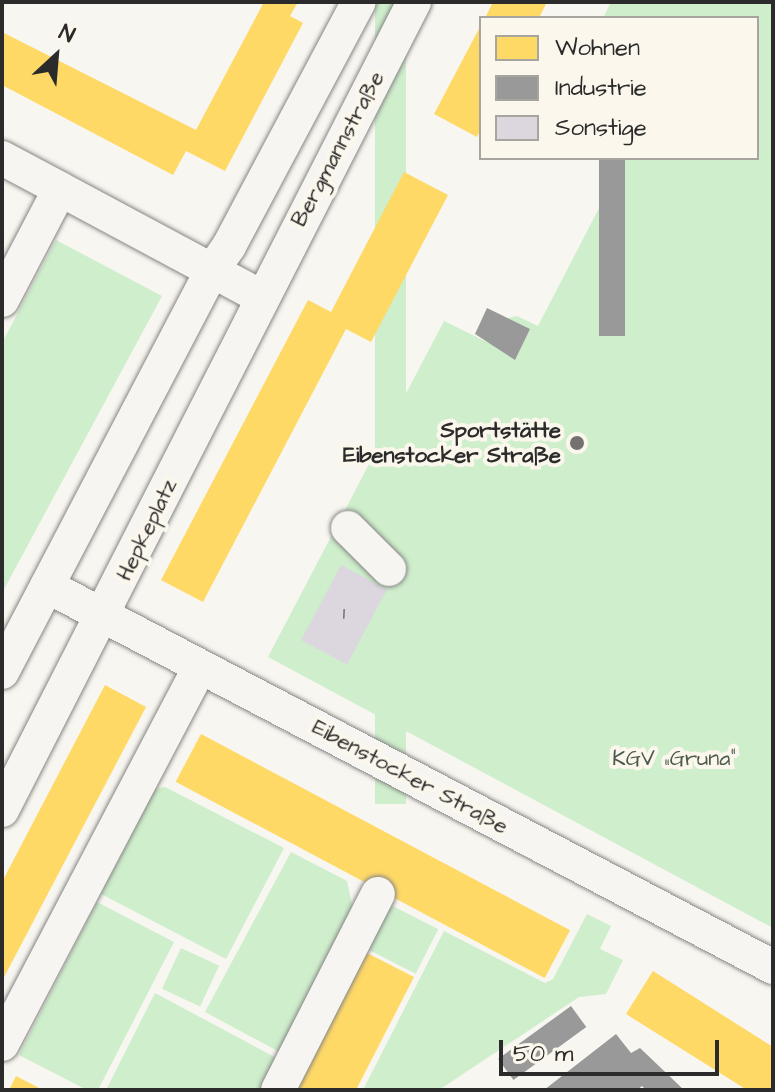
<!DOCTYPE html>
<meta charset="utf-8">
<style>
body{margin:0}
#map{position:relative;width:775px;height:1092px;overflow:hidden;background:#f8f6f0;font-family:"Architects Daughter",sans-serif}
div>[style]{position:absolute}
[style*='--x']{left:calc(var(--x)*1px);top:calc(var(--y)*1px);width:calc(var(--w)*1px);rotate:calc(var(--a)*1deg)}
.green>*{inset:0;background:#ceeecc;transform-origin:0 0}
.homes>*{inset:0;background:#ffd966;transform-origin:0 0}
.industry>*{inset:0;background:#999;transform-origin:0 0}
.building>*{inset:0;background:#dcd7de;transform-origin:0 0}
.roads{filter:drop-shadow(0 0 2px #878684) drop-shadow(0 0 2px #878684)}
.minor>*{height:34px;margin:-17px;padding:0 17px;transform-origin:17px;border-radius:17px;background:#f6f5f1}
.dots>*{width:22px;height:22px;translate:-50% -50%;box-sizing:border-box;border:4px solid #fbf7ec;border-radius:50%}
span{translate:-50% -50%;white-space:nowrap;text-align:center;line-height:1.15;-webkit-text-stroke:8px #fbf7ec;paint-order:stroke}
.number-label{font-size:18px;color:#575658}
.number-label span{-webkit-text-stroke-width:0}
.street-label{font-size:22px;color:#2b2b2b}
.poi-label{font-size:22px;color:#2b2b2b;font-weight:700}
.right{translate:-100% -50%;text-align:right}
.park-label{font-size:22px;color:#4b5a4c}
.frame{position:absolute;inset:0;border:4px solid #2b2b2b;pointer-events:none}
.legend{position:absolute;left:479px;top:16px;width:280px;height:144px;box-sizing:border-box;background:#fbf7ec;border:2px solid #a8a59f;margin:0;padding:10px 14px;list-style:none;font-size:24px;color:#2b2b2b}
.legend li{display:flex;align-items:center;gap:16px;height:40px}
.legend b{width:40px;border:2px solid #a8a59f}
.north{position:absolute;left:16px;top:16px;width:80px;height:80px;-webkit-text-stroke:6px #fbf7ec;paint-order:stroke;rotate:26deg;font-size:22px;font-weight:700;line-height:32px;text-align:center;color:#2b2b2b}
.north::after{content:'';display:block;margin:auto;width:28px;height:36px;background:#2b2b2b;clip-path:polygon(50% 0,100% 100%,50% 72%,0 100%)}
.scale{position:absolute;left:499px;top:1040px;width:220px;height:36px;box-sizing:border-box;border:4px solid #2b2b2b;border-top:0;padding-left:10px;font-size:24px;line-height:28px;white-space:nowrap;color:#2b2b2b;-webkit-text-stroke:6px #fbf7ec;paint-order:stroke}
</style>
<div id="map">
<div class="green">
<div style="left:375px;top:2px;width:31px;height:802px"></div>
<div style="clip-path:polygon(611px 2px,773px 2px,773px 928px,268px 657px,444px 321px,495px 346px,508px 318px,517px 316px,538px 326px,625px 158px,757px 158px,757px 18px,603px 18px)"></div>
<div style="clip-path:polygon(56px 240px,162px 296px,2px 593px,2px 343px)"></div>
<div style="clip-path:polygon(165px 787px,284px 848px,226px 959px,101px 894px,155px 789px)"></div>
<div style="clip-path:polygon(291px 852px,347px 881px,355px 918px,285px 1055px,205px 1012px)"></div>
<div style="left:383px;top:901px;width:62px;height:50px;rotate:27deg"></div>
<div style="clip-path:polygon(97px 902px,174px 942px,98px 1090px,87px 1090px,19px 1055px)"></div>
<div style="clip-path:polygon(587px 914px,611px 926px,600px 949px,623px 960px,606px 994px,579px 997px,439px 1090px,363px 1090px,444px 931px,545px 983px,553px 979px)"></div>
<div style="left:181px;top:948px;width:42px;height:45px;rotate:25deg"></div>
<div style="clip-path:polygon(155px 993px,282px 1061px,268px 1090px,106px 1090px)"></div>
</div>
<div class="homes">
<div style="clip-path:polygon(264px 2px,298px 2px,290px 16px,303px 23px,225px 171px,186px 151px,173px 175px,2px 85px,2px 32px,196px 130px)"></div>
<div style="clip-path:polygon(493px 2px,547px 2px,539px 18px,485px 18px)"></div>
<div style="clip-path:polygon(481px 25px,481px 128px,477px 137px,434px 114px)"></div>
<div style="clip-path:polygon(404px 172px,448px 195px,371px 342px,346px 329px,203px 602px,161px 580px,308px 300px,331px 312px)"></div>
<div style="clip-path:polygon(105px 685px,146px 707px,2px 981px,2px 882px)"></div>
<div style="left:201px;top:734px;width:418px;height:54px;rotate:28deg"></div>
<div style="clip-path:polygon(367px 953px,414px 977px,356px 1090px,296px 1090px)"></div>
<div style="clip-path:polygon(653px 971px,773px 1047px,773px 1090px,747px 1090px,626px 1014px)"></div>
<div style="clip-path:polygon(16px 1076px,43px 1090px,9px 1090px)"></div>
</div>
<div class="industry">
<div style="left:599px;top:158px;width:26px;height:178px"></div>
<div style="clip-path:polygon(487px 308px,530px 329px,515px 360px,475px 334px)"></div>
<div style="left:571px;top:1006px;width:26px;height:90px;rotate:54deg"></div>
<div style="clip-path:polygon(616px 1034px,631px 1053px,640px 1048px,684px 1090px,646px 1090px,642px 1086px,637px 1090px,544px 1090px)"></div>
</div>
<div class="building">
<div style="left:341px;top:565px;width:52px;height:85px;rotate:28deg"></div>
</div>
<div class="roads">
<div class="minor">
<div style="--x:2;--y:158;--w:66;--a:28.1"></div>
<div style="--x:2;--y:300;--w:125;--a:-62.4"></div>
<div style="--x:60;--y:189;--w:228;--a:28.2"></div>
<div style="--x:348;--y:528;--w:58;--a:45"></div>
<div style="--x:47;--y:586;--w:820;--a:27.69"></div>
<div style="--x:2;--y:672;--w:455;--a:-62.4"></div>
<div style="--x:213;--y:269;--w:28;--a:-55"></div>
<div style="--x:229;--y:246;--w:276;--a:-62"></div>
<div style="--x:2;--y:810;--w:907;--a:-62.98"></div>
<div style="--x:2;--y:1044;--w:426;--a:-62.3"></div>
<div style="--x:278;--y:1090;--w:220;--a:-63"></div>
</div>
</div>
<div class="dots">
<div style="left:577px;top:443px;background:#737270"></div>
</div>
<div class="number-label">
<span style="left:344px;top:614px">1</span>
</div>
<div class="street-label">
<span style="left:338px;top:149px;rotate:-62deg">Bergmannstraße</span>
<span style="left:147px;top:530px;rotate:-64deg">Hepkeplatz</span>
<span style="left:410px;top:777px;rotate:28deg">Eibenstocker Straße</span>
</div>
<div class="poi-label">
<span class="right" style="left:561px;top:443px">Sportstätte<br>Eibenstocker Straße</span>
</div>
<div class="park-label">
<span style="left:674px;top:759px">KGV „Gruna“</span>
</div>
<div class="frame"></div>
<ul class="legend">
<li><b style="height:22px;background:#ffd966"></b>Wohnen</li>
<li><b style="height:22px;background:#999"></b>Industrie</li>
<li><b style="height:22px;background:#dcd7de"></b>Sonstige</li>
</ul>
<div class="north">N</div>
<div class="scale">50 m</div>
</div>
